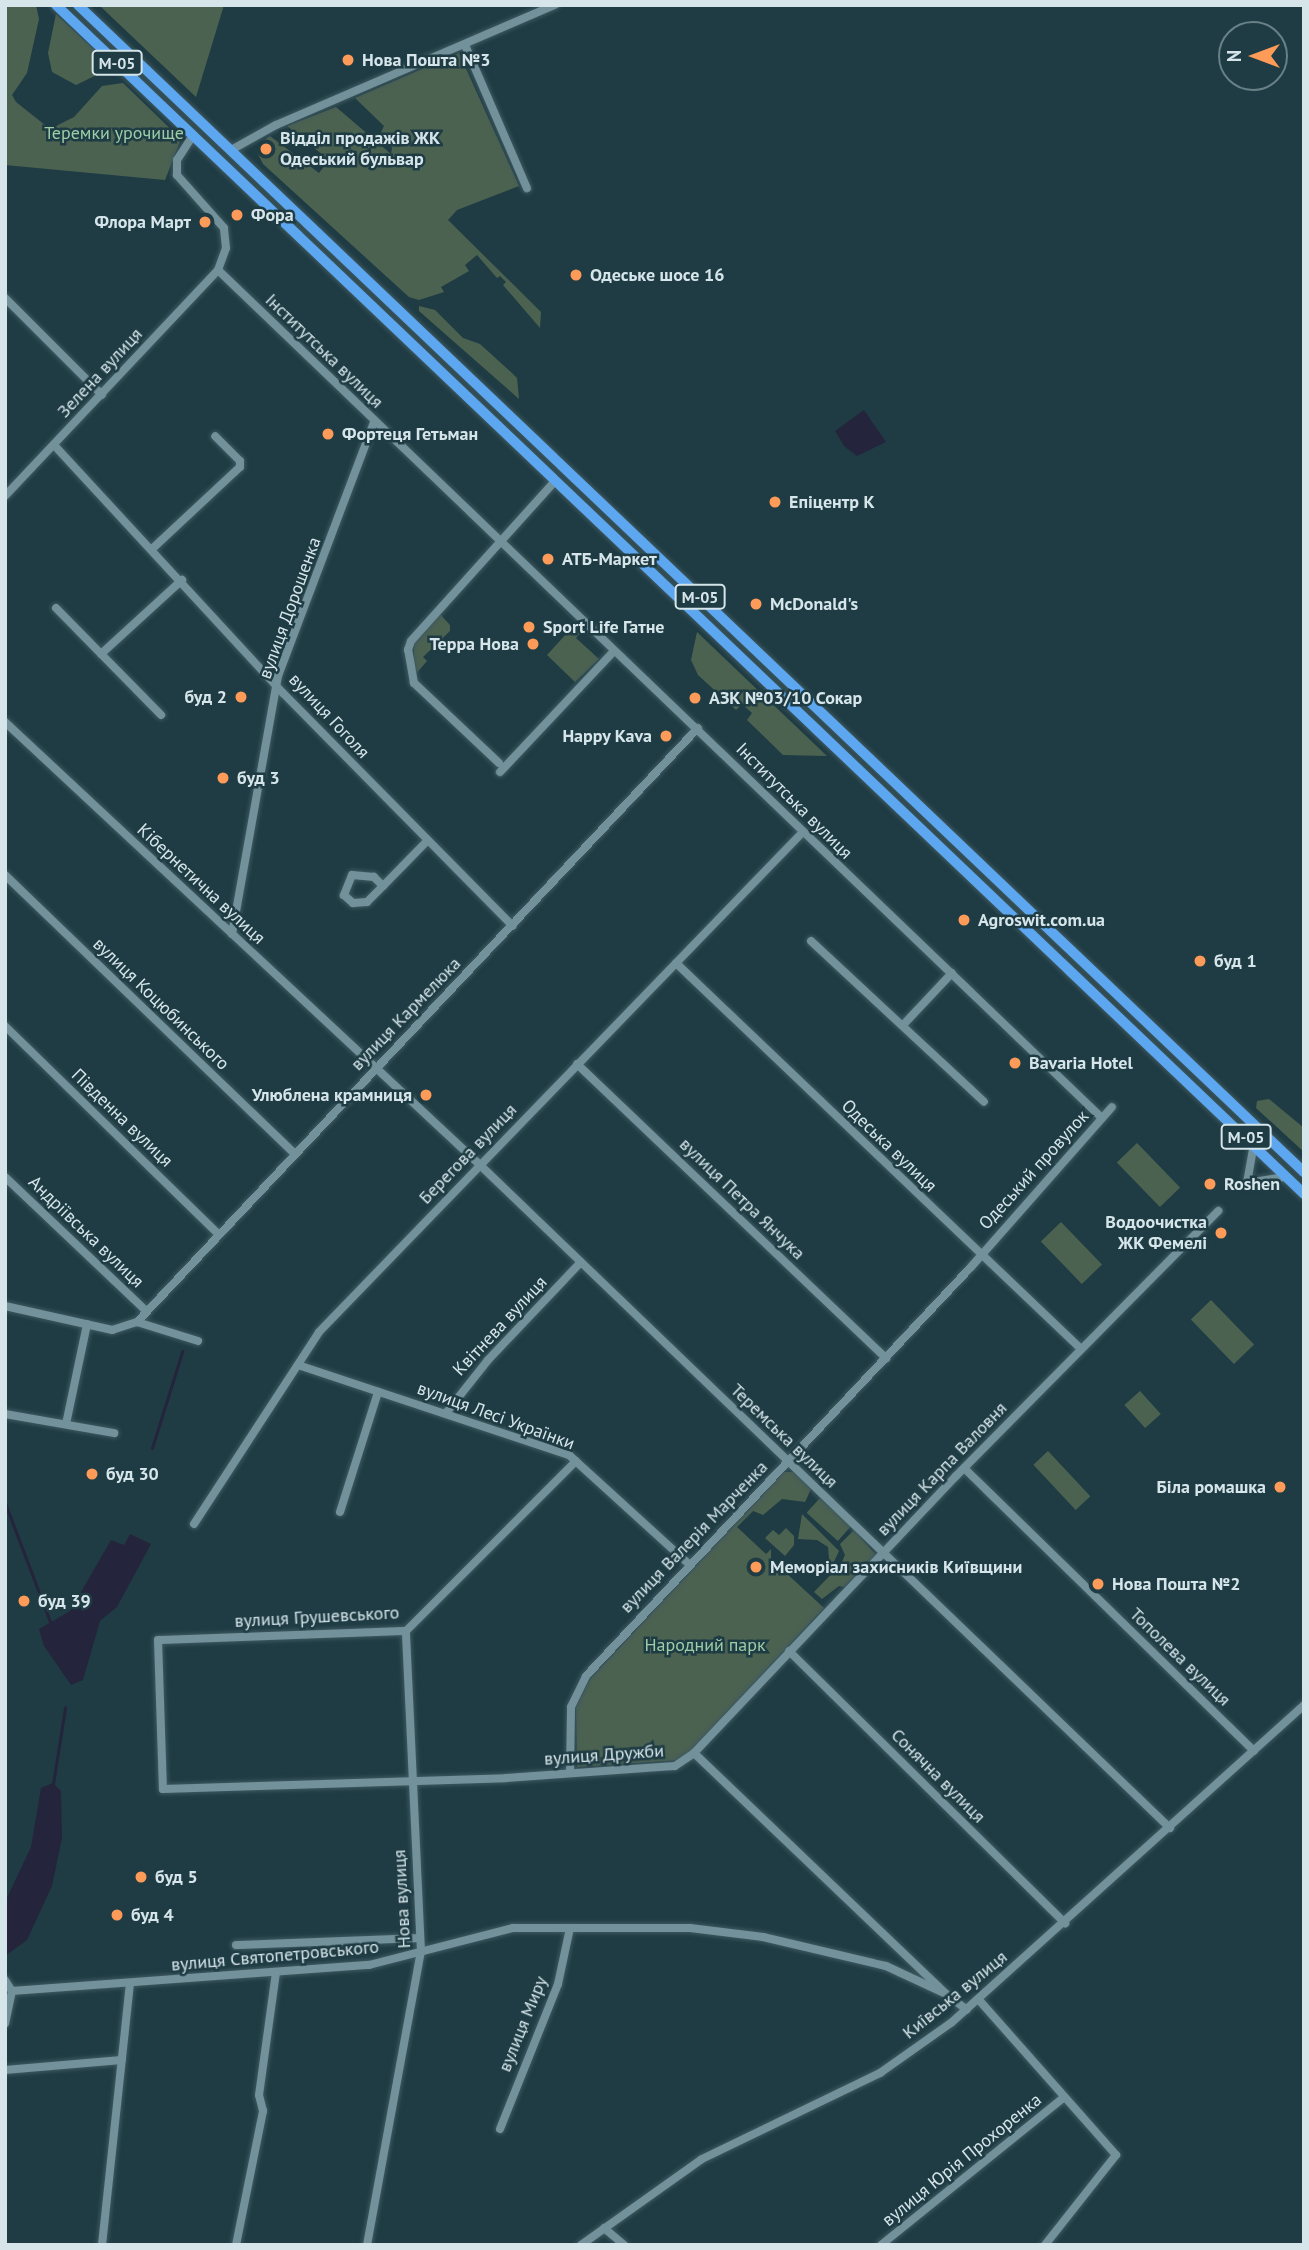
<!DOCTYPE html>
<meta charset="utf-8">
<style>
body{margin:0}
#map{position:relative;width:1309px;height:2250px;overflow:hidden;background:#1f3c44;font-family:"PT Sans",sans-serif}
div>[style]{position:absolute}
[style*='--x']{left:calc(var(--x)*1px);top:calc(var(--y)*1px);width:calc(var(--w)*1px);rotate:calc(var(--a)*1deg)}
.green>*{inset:0;background:#4c6251;transform-origin:0 0}
.water>*{inset:0;background:#24243c}
.stream>*{height:2.5px;margin:-1.25px;padding:0 1.25px;transform-origin:1.25px;border-radius:1.25px;background:#24243c}
.roads{filter:drop-shadow(0 0 2px #3f5960) drop-shadow(0 0 2px #3f5960)}
.minor>*{height:8px;margin:-4px;padding:0 4px;transform-origin:4px;border-radius:4px;background:#72919a}
.highway>*{height:10px;margin:-5px;padding:0 5px;transform-origin:5px;border-radius:5px;background:#5da7f1}
.dots>*{width:19px;height:19px;translate:-50% -50%;box-sizing:border-box;border:4px solid #1f3c44;border-radius:50%}
span{translate:-50% -50%;white-space:nowrap;text-align:center;line-height:1.15;-webkit-text-stroke:5px #1f3c44;paint-order:stroke}
.shield-label span{padding:2px 5px;background:#1f3c44;border:2px solid;border-radius:5px;-webkit-text-stroke-width:0}
.shield-label{font-size:16px;color:#d5e5ea;font-weight:700}
.poi-label{font-size:18px;color:#d5e5ea;font-weight:700}
.left{translate:0 -50%;text-align:left}
.right{translate:-100% -50%;text-align:right}
.park-label{font-size:18px;color:#9ccda7}
.street-label{font-size:18px;color:#d5e5ea}
.frame{position:absolute;inset:0;border:7px solid #d5e5ea;pointer-events:none}
.north{position:absolute;left:1218px;top:21px;width:70px;height:70px;box-sizing:border-box;background:#1f3c44;border:2px solid #688086;border-radius:50%;rotate:270deg;font-size:19px;font-weight:700;line-height:28px;text-align:center;color:#d5e5ea}
.north::after{content:'';display:block;margin:auto;width:24px;height:32px;background:#fe9b58;clip-path:polygon(50% 0,100% 100%,50% 72%,0 100%)}
</style>
<div id="map">
<div class="green">
<div style="clip-path:polygon(5px 5px,36px 5px,39px 19px,27px 73px,12px 95px,16px 102px,50px 129px,74px 117px,102px 86px,123px 83px,181px 139px,165px 180px,5px 165px)"></div>
<div style="clip-path:polygon(99px 5px,224px 5px,196px 97px)"></div>
<div style="clip-path:polygon(56px 14px,113px 67px,76px 85px,52px 72px,48px 53px)"></div>
<div style="clip-path:polygon(459px 53px,519px 186px,457px 210px,448px 220px,541px 312px,540px 328px,503px 285px,506px 282px,500px 276px,497px 278px,477px 255px,465px 265px,469px 271px,441px 287px,444px 292px,419px 300px,409px 297px,263px 164px,257px 152px,261px 142px,270px 136px,319px 173px,329px 160px,287px 126px,336px 107px,391px 154px,392px 148px,381px 132px,384px 126px,355px 98px)"></div>
<div style="clip-path:polygon(419px 306px,435px 310px,463px 338px,480px 344px,512px 373px,517px 378px,519px 399px,419px 311px)"></div>
<div style="clip-path:polygon(440px 614px,450px 625px,450px 631px,423px 657px,427px 661px,414px 676px,414px 642px)"></div>
<div style="clip-path:polygon(577px 622px,584px 629px,576px 638px,599px 659px,575px 682px,547px 655px)"></div>
<div style="clip-path:polygon(697px 632px,827px 756px,783px 755px,747px 720px,752px 713px,742px 704px,736px 710px,698px 675px,691px 660px)"></div>
<div style="clip-path:polygon(1269px 1099px,1304px 1128px,1304px 1152px,1256px 1108px,1257px 1101px)"></div>
<div style="left:1137px;top:1143px;width:62px;height:28px;rotate:46deg"></div>
<div style="left:1061px;top:1222px;width:59px;height:28px;rotate:46deg"></div>
<div style="left:1211px;top:1300px;width:62px;height:28px;rotate:46deg"></div>
<div style="left:1140px;top:1391px;width:31px;height:21px;rotate:48deg"></div>
<div style="left:1048px;top:1451px;width:62px;height:20px;rotate:47deg"></div>
<div style="clip-path:polygon(784px 1472px,793px 1472px,811px 1489px,805px 1502px,782px 1499px,763px 1515px,753px 1511px,737px 1527px,766px 1554px,771px 1549px,771px 1559px,824px 1608px,682px 1760px,577px 1767px,576px 1707px,590px 1679px)"></div>
<div style="left:820px;top:1498px;width:42px;height:20px;rotate:42deg"></div>
<div style="clip-path:polygon(802px 1514px,839px 1551px,830px 1570px,828px 1547px,817px 1540px,798px 1539px)"></div>
<div style="clip-path:polygon(786px 1528px,794px 1536px,794px 1545px,785px 1556px,765px 1538px,773px 1530px,779px 1535px)"></div>
<div style="clip-path:polygon(854px 1530px,876px 1555px,844px 1587px,839px 1586px,822px 1599px,814px 1592px,841px 1564px,845px 1555px,840px 1544px)"></div>
</div>
<div class="water">
<div style="clip-path:polygon(864px 410px,886px 442px,857px 456px,844px 446px,835px 431px)"></div>
<div style="clip-path:polygon(130px 1534px,151px 1544px,117px 1607px,100px 1621px,83px 1680px,71px 1685px,44px 1646px,39px 1629px,70px 1611px,111px 1540px,124px 1545px)"></div>
<div style="clip-path:polygon(53px 1783px,61px 1791px,62px 1838px,52px 1886px,27px 1940px,5px 1956px,5px 1902px,31px 1847px,41px 1788px)"></div>
</div>
<div class="stream">
<div style="--x:152;--y:1448;--w:101;--a:-72.6"></div>
<div style="--x:5;--y:1502;--w:129;--a:69.2"></div>
<div style="--x:53;--y:1784;--w:77;--a:-81"></div>
</div>
<div class="roads">
<div class="minor">
<div style="--x:465;--y:45;--w:156;--a:66.6"></div>
<div style="--x:231;--y:150;--w:51;--a:-29.1"></div>
<div style="--x:276;--y:125;--w:304;--a:-23.3"></div>
<div style="--x:218;--y:270;--w:1225;--a:43.81"></div>
<div style="--x:5;--y:298;--w:137;--a:45"></div>
<div style="--x:54;--y:445;--w:338;--a:47.3"></div>
<div style="--x:283;--y:693;--w:327;--a:45.4"></div>
<div style="--x:5;--y:496;--w:311;--a:-46.7"></div>
<div style="--x:218;--y:270;--w:23;--a:-70"></div>
<div style="--x:226;--y:248;--w:20;--a:-96"></div>
<div style="--x:224;--y:228;--w:71;--a:-131.6"></div>
<div style="--x:177;--y:175;--w:15;--a:-90"></div>
<div style="--x:177;--y:160;--w:30;--a:-57"></div>
<div style="--x:152;--y:549;--w:120;--a:-43"></div>
<div style="--x:240;--y:467;--w:6;--a:-90"></div>
<div style="--x:240;--y:461;--w:35;--a:-135"></div>
<div style="--x:56;--y:608;--w:150;--a:45.5"></div>
<div style="--x:101;--y:654;--w:110;--a:-42.4"></div>
<div style="--x:5;--y:722;--w:650;--a:43"></div>
<div style="--x:480;--y:1165;--w:957;--a:43.86"></div>
<div style="--x:499;--y:763;--w:117;--a:-136.7"></div>
<div style="--x:414;--y:683;--w:34;--a:-100"></div>
<div style="--x:408;--y:650;--w:9;--a:-72"></div>
<div style="--x:411;--y:641;--w:215;--a:-48"></div>
<div style="--x:500;--y:772;--w:165;--a:-46.7"></div>
<div style="--x:5;--y:875;--w:402;--a:43.9"></div>
<div style="--x:383;--y:886;--w:13;--a:-135"></div>
<div style="--x:374;--y:877;--w:22;--a:-175"></div>
<div style="--x:352;--y:875;--w:22;--a:112"></div>
<div style="--x:344;--y:895;--w:12;--a:42"></div>
<div style="--x:353;--y:903;--w:14;--a:-4"></div>
<div style="--x:367;--y:902;--w:23;--a:-45"></div>
<div style="--x:383;--y:886;--w:63;--a:-45.6"></div>
<div style="--x:232;--y:934;--w:262;--a:-79.9"></div>
<div style="--x:278;--y:676;--w:272;--a:-69.3"></div>
<div style="--x:811;--y:941;--w:236;--a:42.9"></div>
<div style="--x:676;--y:963;--w:559;--a:43.62"></div>
<div style="--x:904;--y:1024;--w:70;--a:-46.7"></div>
<div style="--x:5;--y:1026;--w:296;--a:44.3"></div>
<div style="--x:577;--y:1064;--w:427;--a:43.6"></div>
<div style="--x:5;--y:1177;--w:192;--a:43.5"></div>
<div style="--x:1247;--y:1183;--w:38;--a:-9"></div>
<div style="--x:1247;--y:1183;--w:39;--a:-80"></div>
<div style="--x:5;--y:1306;--w:110;--a:12.6"></div>
<div style="--x:112;--y:1330;--w:26;--a:-18"></div>
<div style="--x:137;--y:1322;--w:64;--a:17.3"></div>
<div style="--x:137;--y:1322;--w:817;--a:-46.64"></div>
<div style="--x:298;--y:1365;--w:286;--a:18.4"></div>
<div style="--x:569;--y:1455;--w:164;--a:42.3"></div>
<div style="--x:446;--y:1413;--w:68;--a:-51.6"></div>
<div style="--x:488;--y:1360;--w:135;--a:-46.5"></div>
<div style="--x:5;--y:1414;--w:111;--a:9.9"></div>
<div style="--x:66;--y:1424;--w:102;--a:-78.1"></div>
<div style="--x:576;--y:1461;--w:240;--a:135"></div>
<div style="--x:406;--y:1631;--w:248;--a:177.9"></div>
<div style="--x:158;--y:1640;--w:149;--a:88.1"></div>
<div style="--x:163;--y:1789;--w:343;--a:-1.8"></div>
<div style="--x:506;--y:1778;--w:169;--a:-4.1"></div>
<div style="--x:675;--y:1766;--w:23;--a:-34"></div>
<div style="--x:694;--y:1753;--w:349;--a:43.7"></div>
<div style="--x:964;--y:1468;--w:405;--a:44.3"></div>
<div style="--x:340;--y:1512;--w:126;--a:-72.4"></div>
<div style="--x:194;--y:1524;--w:229;--a:-56.9"></div>
<div style="--x:319;--y:1332;--w:693;--a:-45.94"></div>
<div style="--x:789;--y:1651;--w:388;--a:44.6"></div>
<div style="--x:694;--y:1753;--w:381;--a:-46.6"></div>
<div style="--x:956;--y:1476;--w:373;--a:-45.3"></div>
<div style="--x:570;--y:1773;--w:66;--a:-89.1"></div>
<div style="--x:571;--y:1707;--w:34;--a:-64"></div>
<div style="--x:586;--y:1676;--w:562;--a:-46.73"></div>
<div style="--x:971;--y:1267;--w:213;--a:-48.6"></div>
<div style="--x:236;--y:1945;--w:181;--a:-2.2"></div>
<div style="--x:5;--y:1980;--w:13;--a:58"></div>
<div style="--x:12;--y:1991;--w:33;--a:102"></div>
<div style="--x:12;--y:1991;--w:358;--a:-4.2"></div>
<div style="--x:369;--y:1965;--w:149;--a:-14.4"></div>
<div style="--x:513;--y:1928;--w:177;--a:0"></div>
<div style="--x:690;--y:1928;--w:74;--a:7"></div>
<div style="--x:763;--y:1937;--w:126;--a:13.3"></div>
<div style="--x:886;--y:1966;--w:66;--a:25"></div>
<div style="--x:946;--y:1994;--w:26;--a:37"></div>
<div style="--x:979;--y:2000;--w:207;--a:48.5"></div>
<div style="--x:1116;--y:2155;--w:115;--a:128.3"></div>
<div style="--x:5;--y:2070;--w:117;--a:-4.9"></div>
<div style="--x:500;--y:2129;--w:156;--a:-68.2"></div>
<div style="--x:558;--y:1984;--w:57;--a:-77.9"></div>
<div style="--x:604;--y:2228;--w:26;--a:40"></div>
<div style="--x:102;--y:2245;--w:262;--a:-83.9"></div>
<div style="--x:236;--y:2245;--w:137;--a:-78.6"></div>
<div style="--x:263;--y:2111;--w:16;--a:-104"></div>
<div style="--x:259;--y:2095;--w:123;--a:-82.1"></div>
<div style="--x:367;--y:2245;--w:298;--a:-79.6"></div>
<div style="--x:421;--y:1952;--w:321;--a:-92.7"></div>
<div style="--x:581;--y:2245;--w:148;--a:-35.4"></div>
<div style="--x:702;--y:2159;--w:198;--a:-25.8"></div>
<div style="--x:880;--y:2073;--w:88;--a:-35.3"></div>
<div style="--x:952;--y:2022;--w:474;--a:-42"></div>
<div style="--x:881;--y:2245;--w:233;--a:-38.9"></div>
</div>
<div class="highway">
<div style="--x:56;--y:5;--w:1724;--a:43.61"></div>
<div style="--x:78;--y:5;--w:1693;--a:43.59"></div>
</div>
</div>
<div class="dots">
<div style="left:348px;top:60px;background:#fe9b58"></div>
<div style="left:266px;top:149px;background:#fe9b58"></div>
<div style="left:237px;top:215px;background:#fe9b58"></div>
<div style="left:205px;top:222px;background:#fe9b58"></div>
<div style="left:576px;top:275px;background:#fe9b58"></div>
<div style="left:328px;top:434px;background:#fe9b58"></div>
<div style="left:775px;top:502px;background:#fe9b58"></div>
<div style="left:548px;top:559px;background:#fe9b58"></div>
<div style="left:756px;top:604px;background:#fe9b58"></div>
<div style="left:529px;top:627px;background:#fe9b58"></div>
<div style="left:533px;top:644px;background:#fe9b58"></div>
<div style="left:241px;top:697px;background:#fe9b58"></div>
<div style="left:695px;top:698px;background:#fe9b58"></div>
<div style="left:666px;top:736px;background:#fe9b58"></div>
<div style="left:223px;top:778px;background:#fe9b58"></div>
<div style="left:964px;top:920px;background:#fe9b58"></div>
<div style="left:1200px;top:961px;background:#fe9b58"></div>
<div style="left:1015px;top:1063px;background:#fe9b58"></div>
<div style="left:426px;top:1095px;background:#fe9b58"></div>
<div style="left:1210px;top:1184px;background:#fe9b58"></div>
<div style="left:1221px;top:1233px;background:#fe9b58"></div>
<div style="left:92px;top:1474px;background:#fe9b58"></div>
<div style="left:1280px;top:1487px;background:#fe9b58"></div>
<div style="left:756px;top:1567px;background:#fe9b58"></div>
<div style="left:1098px;top:1584px;background:#fe9b58"></div>
<div style="left:24px;top:1601px;background:#fe9b58"></div>
<div style="left:141px;top:1877px;background:#fe9b58"></div>
<div style="left:117px;top:1915px;background:#fe9b58"></div>
</div>
<div class="shield-label">
<span style="left:117px;top:63px">М-05</span>
<span style="left:700px;top:597px">М-05</span>
<span style="left:1246px;top:1137px">М-05</span>
</div>
<div class="poi-label">
<span class="left" style="left:362px;top:60px">Нова Пошта №3</span>
<span class="left" style="left:280px;top:149px">Відділ продажів ЖК<br>Одеський бульвар</span>
<span class="left" style="left:251px;top:215px">Фора</span>
<span class="right" style="left:191px;top:222px">Флора Март</span>
<span class="left" style="left:590px;top:275px">Одеське шосе 16</span>
<span class="left" style="left:342px;top:434px">Фортеця Гетьман</span>
<span class="left" style="left:789px;top:502px">Епіцентр К</span>
<span class="left" style="left:562px;top:559px">АТБ-Маркет</span>
<span class="left" style="left:770px;top:604px">McDonald's</span>
<span class="left" style="left:543px;top:627px">Sport Life Гатне</span>
<span class="right" style="left:519px;top:644px">Терра Нова</span>
<span class="right" style="left:227px;top:697px">буд 2</span>
<span class="left" style="left:709px;top:698px">АЗК №03/10 Сокар</span>
<span class="right" style="left:652px;top:736px">Happy Kava</span>
<span class="left" style="left:237px;top:778px">буд 3</span>
<span class="left" style="left:978px;top:920px">Agroswit.com.ua</span>
<span class="left" style="left:1214px;top:961px">буд 1</span>
<span class="left" style="left:1029px;top:1063px">Bavaria Hotel</span>
<span class="right" style="left:412px;top:1095px">Улюблена крамниця</span>
<span class="left" style="left:1224px;top:1184px">Roshen</span>
<span class="right" style="left:1207px;top:1233px">Водоочистка<br>ЖК Фемелі</span>
<span class="left" style="left:106px;top:1474px">буд 30</span>
<span class="right" style="left:1266px;top:1487px">Біла ромашка</span>
<span class="left" style="left:770px;top:1567px">Меморіал захисників Київщини</span>
<span class="left" style="left:1112px;top:1584px">Нова Пошта №2</span>
<span class="left" style="left:38px;top:1601px">буд 39</span>
<span class="left" style="left:155px;top:1877px">буд 5</span>
<span class="left" style="left:131px;top:1915px">буд 4</span>
</div>
<div class="park-label">
<span style="left:114px;top:133px">Теремки урочище</span>
<span style="left:705px;top:1645px">Народний парк</span>
</div>
<div class="street-label">
<span style="left:324px;top:351px;rotate:44deg">Інститутська вулиця</span>
<span style="left:100px;top:373px;rotate:-47deg">Зелена вулиця</span>
<span style="left:290px;top:608px;rotate:-70deg">вулиця Дорошенка</span>
<span style="left:329px;top:716px;rotate:47deg">вулиця Гоголя</span>
<span style="left:794px;top:801px;rotate:45deg">Інститутська вулиця</span>
<span style="left:201px;top:884px;rotate:43deg">Кібернетична вулиця</span>
<span style="left:161px;top:1004px;rotate:44deg">вулиця Коцюбинського</span>
<span style="left:406px;top:1014px;rotate:-46deg">вулиця Кармелюка</span>
<span style="left:122px;top:1118px;rotate:44deg">Південна вулиця</span>
<span style="left:889px;top:1146px;rotate:44deg">Одеська вулиця</span>
<span style="left:468px;top:1154px;rotate:-46deg">Берегова вулиця</span>
<span style="left:1034px;top:1170px;rotate:-48deg">Одеський провулок</span>
<span style="left:742px;top:1199px;rotate:44deg">вулиця Петра Янчука</span>
<span style="left:86px;top:1232px;rotate:44deg">Андріївська вулиця</span>
<span style="left:500px;top:1326px;rotate:-47deg">Квітнева вулиця</span>
<span style="left:496px;top:1416px;rotate:20deg">вулиця Лесі Українки</span>
<span style="left:784px;top:1436px;rotate:44deg">Теремська вулиця</span>
<span style="left:942px;top:1469px;rotate:-46deg">вулиця Карпа Валовня</span>
<span style="left:694px;top:1537px;rotate:-46deg">вулиця Валерія Марченка</span>
<span style="left:317px;top:1617px;rotate:-3deg">вулиця Грушевського</span>
<span style="left:1180px;top:1657px;rotate:44deg">Тополева вулиця</span>
<span style="left:604px;top:1755px;rotate:-4deg">вулиця Дружби</span>
<span style="left:938px;top:1776px;rotate:45deg">Сонячна вулиця</span>
<span style="left:402px;top:1899px;rotate:-93deg">Нова вулиця</span>
<span style="left:275px;top:1956px;rotate:-5deg">вулиця Святопетровського</span>
<span style="left:955px;top:1995px;rotate:-39deg">Київська вулиця</span>
<span style="left:523px;top:2024px;rotate:-68deg">вулиця Миру</span>
<span style="left:962px;top:2160px;rotate:-39deg">вулиця Юрія Прохоренка</span>
</div>
<div class="frame"></div>
<div class="north">N</div>
</div>
